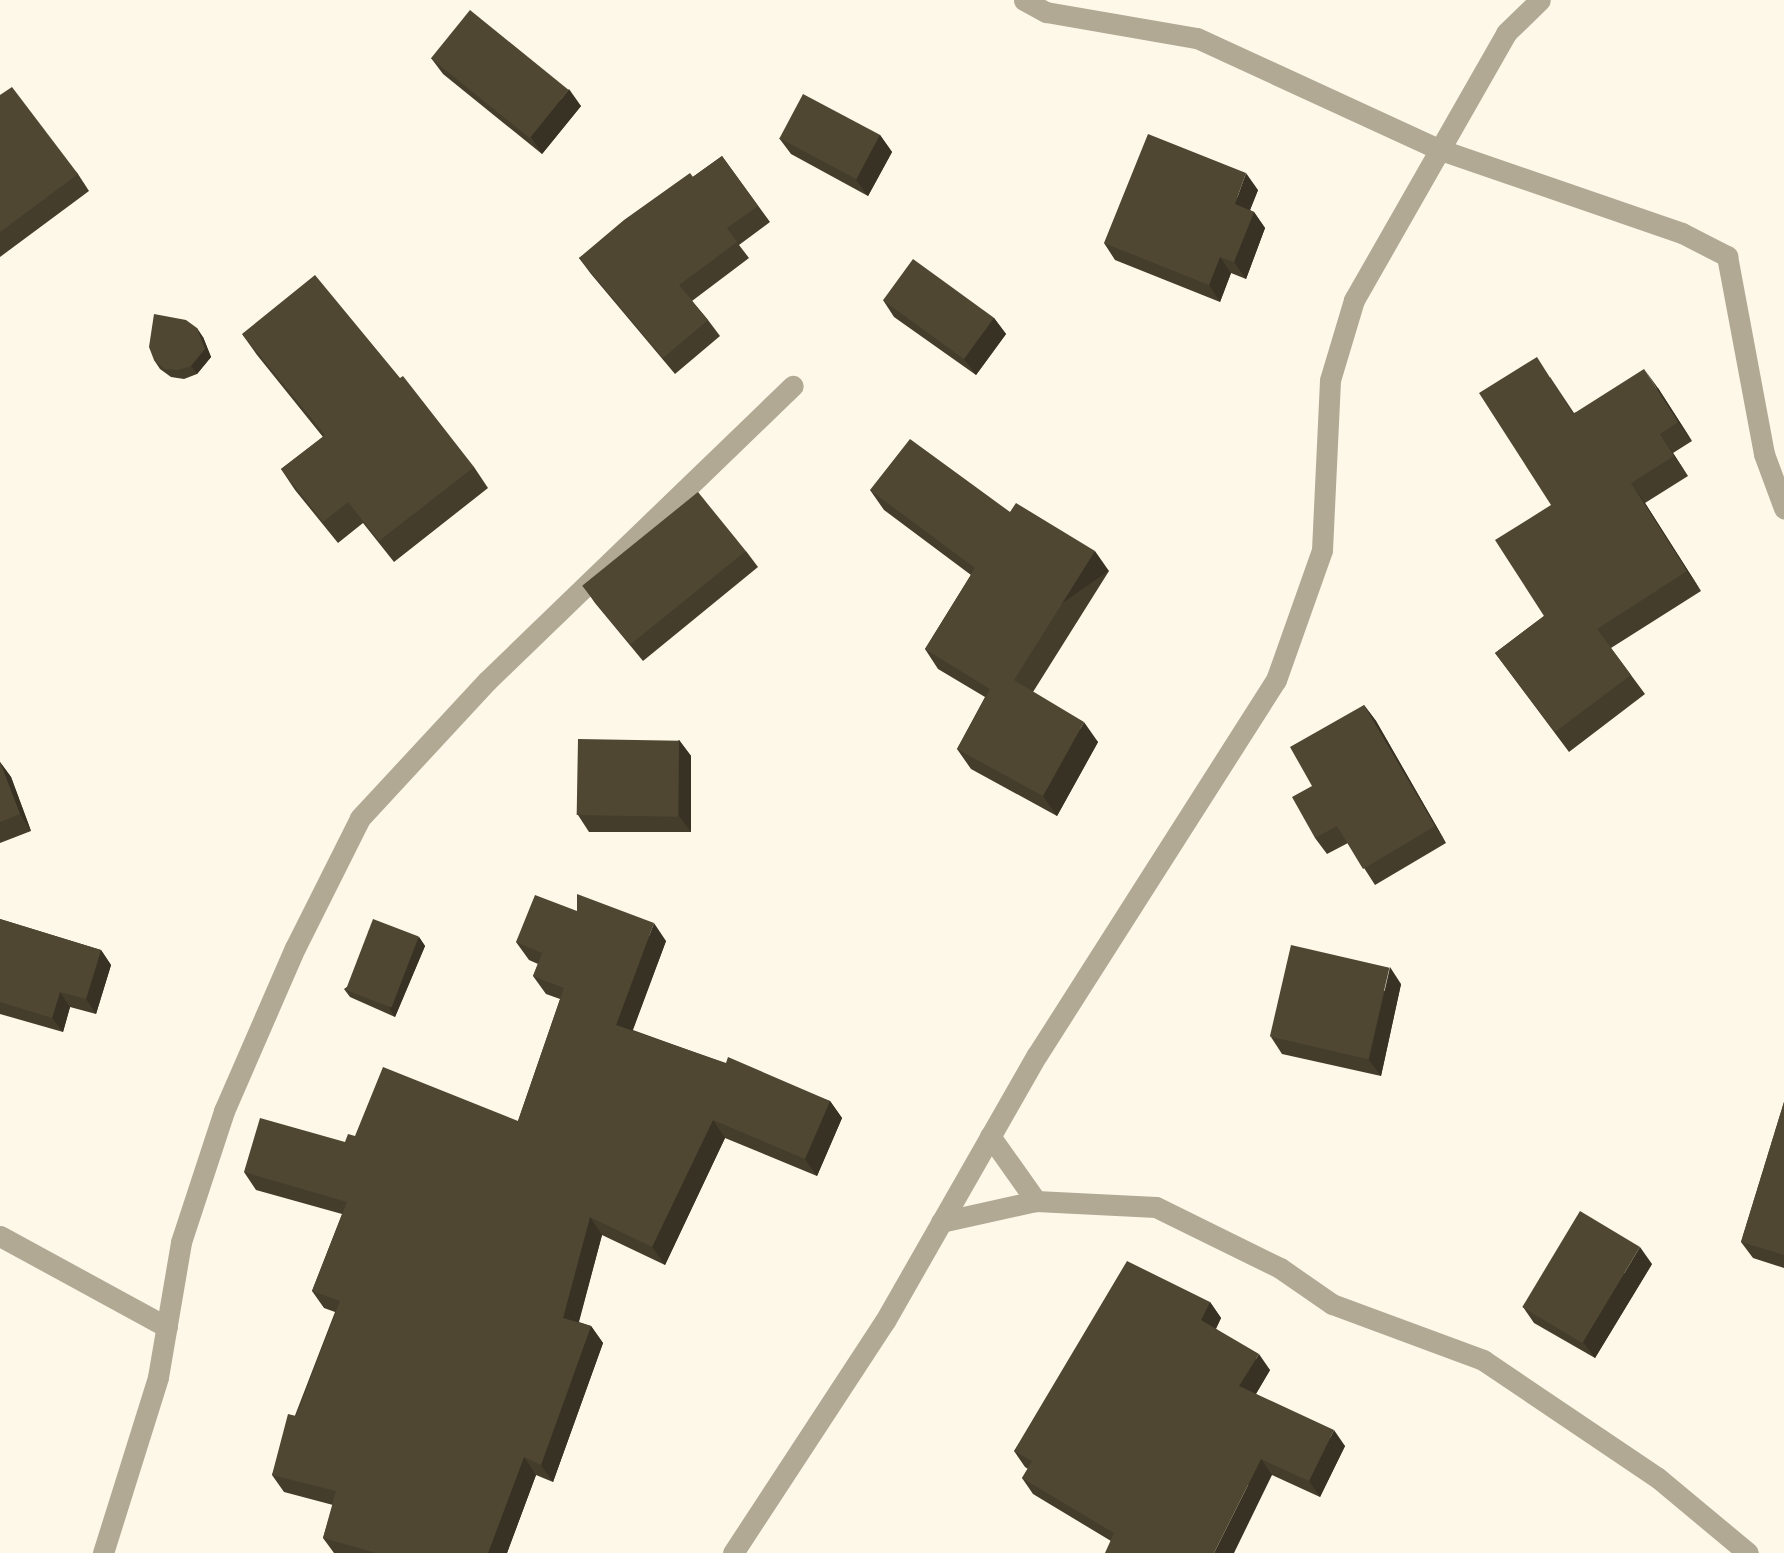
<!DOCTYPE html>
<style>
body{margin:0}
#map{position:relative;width:1784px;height:1553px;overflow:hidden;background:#fef8e9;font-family:"Roboto Condensed",sans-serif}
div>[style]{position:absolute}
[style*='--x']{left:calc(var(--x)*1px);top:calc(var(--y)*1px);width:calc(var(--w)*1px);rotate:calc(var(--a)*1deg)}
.minor>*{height:21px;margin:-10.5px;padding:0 10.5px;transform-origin:10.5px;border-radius:10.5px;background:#b2a995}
.wall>*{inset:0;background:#453d2c}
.shaded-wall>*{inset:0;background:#383224;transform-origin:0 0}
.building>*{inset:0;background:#504733;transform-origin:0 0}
span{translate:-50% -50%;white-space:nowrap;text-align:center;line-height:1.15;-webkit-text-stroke:7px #fff;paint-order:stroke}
</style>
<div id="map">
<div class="minor">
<div style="--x:1024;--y:0;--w:25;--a:29"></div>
<div style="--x:1046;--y:12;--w:153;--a:9.8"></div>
<div style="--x:1197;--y:38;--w:265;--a:24.7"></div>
<div style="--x:1438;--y:149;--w:258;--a:19"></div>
<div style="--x:1682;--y:233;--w:51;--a:27.1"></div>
<div style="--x:1727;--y:256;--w:201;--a:79.4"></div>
<div style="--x:1764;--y:454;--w:58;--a:69.7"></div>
<div style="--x:990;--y:1136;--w:80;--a:54.7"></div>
<div style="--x:941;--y:1222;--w:97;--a:-12.5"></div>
<div style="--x:1036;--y:1201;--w:120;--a:2.9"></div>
<div style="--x:1156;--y:1207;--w:138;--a:26.2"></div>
<div style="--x:1280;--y:1268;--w:63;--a:34.7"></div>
<div style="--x:1332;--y:1304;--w:161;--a:20.3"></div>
<div style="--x:1483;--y:1360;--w:211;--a:34"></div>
<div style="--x:1658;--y:1478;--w:117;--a:39.8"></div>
<div style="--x:0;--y:1236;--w:190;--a:28.6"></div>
<div style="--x:103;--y:1553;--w:184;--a:-72.6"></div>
<div style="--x:158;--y:1377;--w:137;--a:-80.3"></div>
<div style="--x:181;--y:1242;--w:138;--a:-71.8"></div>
<div style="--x:224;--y:1111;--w:178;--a:-66.5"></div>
<div style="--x:295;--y:948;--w:145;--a:-63.4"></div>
<div style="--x:360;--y:818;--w:187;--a:-47.2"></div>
<div style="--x:487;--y:681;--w:425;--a:-44"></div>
<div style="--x:733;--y:1553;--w:277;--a:-56.8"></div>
<div style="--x:885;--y:1321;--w:306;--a:-60.3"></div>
<div style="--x:1037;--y:1055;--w:445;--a:-57.5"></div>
<div style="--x:1276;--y:680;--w:138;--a:-70.5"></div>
<div style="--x:1322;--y:550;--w:170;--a:-87.3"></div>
<div style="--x:1330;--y:380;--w:84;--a:-73.3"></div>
<div style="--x:1354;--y:300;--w:307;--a:-60.3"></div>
<div style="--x:1506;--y:33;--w:47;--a:-44.1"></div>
</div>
<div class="wall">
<div style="clip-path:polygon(431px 58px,581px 106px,542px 154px,443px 74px)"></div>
<div style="clip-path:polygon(0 95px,78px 174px,89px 191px,0 257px)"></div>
<div style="clip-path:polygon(880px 135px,892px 152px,868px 196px,791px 154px,779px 138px)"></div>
<div style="clip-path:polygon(722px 156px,770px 222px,739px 245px,749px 258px,692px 301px,708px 320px,720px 336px,675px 374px,591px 274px,579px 258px)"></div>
<div style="clip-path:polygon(1258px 190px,1250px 210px,1254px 212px,1265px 228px,1246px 279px,1231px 273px,1220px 302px,1115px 260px,1104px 243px)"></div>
<div style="clip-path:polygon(883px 300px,994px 318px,1006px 334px,976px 375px,894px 317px)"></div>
<div style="clip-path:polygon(242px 334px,474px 467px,488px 488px,394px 562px,363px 523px,338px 543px,295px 490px,281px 469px,323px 437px,257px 355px)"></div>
<div style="clip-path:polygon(203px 337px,211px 357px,197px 374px,184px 379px,171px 377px,160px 369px,154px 360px)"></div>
<div style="clip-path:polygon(1550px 377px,1574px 413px,1658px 388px,1692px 441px,1673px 453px,1688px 476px,1645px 503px,1701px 591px,1611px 648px,1645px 694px,1569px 752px,1495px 653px,1544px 616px,1551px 505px)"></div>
<div style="clip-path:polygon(870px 490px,1010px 512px,1109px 571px,1033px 692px,1098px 742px,1057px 816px,971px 769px,957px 749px,985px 697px,938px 669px,925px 649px,971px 575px,884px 510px)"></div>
<div style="clip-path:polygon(746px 551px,758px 567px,643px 661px,595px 603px,583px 586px)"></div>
<div style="clip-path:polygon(1364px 705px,1376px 721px,1446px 843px,1375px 885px,1348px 843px,1327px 854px,1315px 838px,1312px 786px)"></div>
<div style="clip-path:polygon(679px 740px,691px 756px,691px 832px,589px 832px,578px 815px)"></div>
<div style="clip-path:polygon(0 762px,11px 777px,31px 831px,0 843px)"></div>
<div style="clip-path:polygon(577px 911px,666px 941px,633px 1030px,830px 1101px,842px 1118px,817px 1176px,725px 1138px,665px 1265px,602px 1235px,579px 1322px,591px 1326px,603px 1343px,553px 1482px,536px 1475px,507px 1553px,334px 1553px,323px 1538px,333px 1505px,284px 1492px,272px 1475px,335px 1312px,324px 1308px,312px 1291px,342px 1214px,256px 1190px,244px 1172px,345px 1142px,355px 1136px,518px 1121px,560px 999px,546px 994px,533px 976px,538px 964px,529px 960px,516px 942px)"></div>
<div style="clip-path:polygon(0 919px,101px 950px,111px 965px,96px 1014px,70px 1007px,63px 1032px,0 1014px)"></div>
<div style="clip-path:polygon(419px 937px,425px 946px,395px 1017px,350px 997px,344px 989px)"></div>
<div style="clip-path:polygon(1401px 984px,1381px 1076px,1282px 1054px,1271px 1037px)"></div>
<div style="clip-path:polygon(1784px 1102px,1784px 1268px,1753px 1258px,1741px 1242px)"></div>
<div style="clip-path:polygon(1652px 1264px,1595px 1358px,1534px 1323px,1523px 1307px)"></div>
<div style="clip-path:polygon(1210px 1302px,1221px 1318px,1216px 1329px,1270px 1370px,1256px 1394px,1345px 1446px,1320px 1497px,1272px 1475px,1111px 1541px,1033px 1494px,1022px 1478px,1028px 1469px,1025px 1467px,1014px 1451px)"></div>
</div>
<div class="shaded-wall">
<div style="clip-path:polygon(569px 89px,581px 106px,542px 154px,531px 137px)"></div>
<div style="clip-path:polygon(880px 135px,892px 152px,868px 196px,856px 180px)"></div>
<div style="clip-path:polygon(1246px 173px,1258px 190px,1246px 220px,1235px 204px)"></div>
<div style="clip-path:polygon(1254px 212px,1265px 228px,1246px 279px,1234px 262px)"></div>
<div style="clip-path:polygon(1220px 257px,1231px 273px,1220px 302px,1209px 285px)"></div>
<div style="clip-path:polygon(994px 318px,1006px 334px,976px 375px,964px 359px)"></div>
<div style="clip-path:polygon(197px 328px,203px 337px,211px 357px,197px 374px,191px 366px)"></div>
<div style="clip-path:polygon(1644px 369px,1658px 388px,1692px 441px,1678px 422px)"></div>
<div style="clip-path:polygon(1660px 434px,1673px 453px,1688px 476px,1674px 456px)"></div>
<div style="clip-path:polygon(1631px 483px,1645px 503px,1701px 591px,1687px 571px)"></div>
<div style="left:1095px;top:551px;width:24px;height:152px;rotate:55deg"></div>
<div style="clip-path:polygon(1364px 705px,1376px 721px,1446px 843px,1435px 826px)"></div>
<div style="clip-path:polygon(1084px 722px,1098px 742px,1057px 816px,1043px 796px)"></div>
<div style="clip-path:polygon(679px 740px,691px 756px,691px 832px,679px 816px)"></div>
<div style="clip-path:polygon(0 762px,11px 777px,31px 831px,20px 814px)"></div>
<div style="clip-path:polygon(654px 923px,666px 941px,628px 1042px,616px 1025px)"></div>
<div style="clip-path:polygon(419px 937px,425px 946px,395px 1017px,389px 1008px)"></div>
<div style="clip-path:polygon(101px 950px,111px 965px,96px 1014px,86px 999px)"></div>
<div style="clip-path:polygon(1390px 967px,1401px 984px,1381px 1076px,1369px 1060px)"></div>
<div style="clip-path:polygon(60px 992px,70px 1007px,63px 1032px,52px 1018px)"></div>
<div style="clip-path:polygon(830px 1101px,842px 1118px,817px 1176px,805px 1159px)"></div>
<div style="clip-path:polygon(713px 1120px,725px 1138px,665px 1265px,652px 1247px)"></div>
<div style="clip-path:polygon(590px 1217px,602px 1235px,575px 1335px,563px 1318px)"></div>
<div style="clip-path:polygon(1640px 1247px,1652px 1264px,1595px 1358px,1583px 1342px)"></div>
<div style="clip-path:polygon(1210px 1302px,1221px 1318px,1212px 1336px,1201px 1320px)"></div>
<div style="clip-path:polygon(591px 1326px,603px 1343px,553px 1482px,541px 1465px)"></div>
<div style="clip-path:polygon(1259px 1354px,1270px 1370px,1251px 1402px,1239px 1386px)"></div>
<div style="clip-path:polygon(1334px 1430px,1345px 1446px,1320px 1497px,1309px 1481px)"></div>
<div style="clip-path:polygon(524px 1457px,536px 1475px,507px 1553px,488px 1553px)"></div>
<div style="clip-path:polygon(1261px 1459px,1272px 1475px,1234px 1553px,1214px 1553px)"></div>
</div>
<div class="building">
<div style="left:470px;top:10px;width:127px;height:62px;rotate:39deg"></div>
<div style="clip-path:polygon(12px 87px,78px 174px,0 232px,0 95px)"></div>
<div style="left:803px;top:94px;width:87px;height:50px;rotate:28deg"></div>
<div style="clip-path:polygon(1148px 134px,1246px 173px,1235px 204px,1254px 212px,1234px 262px,1220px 257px,1209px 285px,1104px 243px)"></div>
<div style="clip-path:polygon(722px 156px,758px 206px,727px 228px,737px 242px,679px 285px,708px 320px,663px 358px,579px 258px,624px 220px,690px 173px,693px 177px)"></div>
<div style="left:913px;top:259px;width:100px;height:51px;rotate:36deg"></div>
<div style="clip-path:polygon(315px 275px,400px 378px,403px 376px,474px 467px,379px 541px,348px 502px,323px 522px,281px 469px,325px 435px,242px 334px)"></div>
<div style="clip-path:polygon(154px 314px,186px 320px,197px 328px,205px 349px,191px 366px,178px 370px,165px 369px,154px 360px,149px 347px)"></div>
<div style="clip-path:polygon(1537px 357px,1573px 414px,1644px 369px,1678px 422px,1660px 434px,1674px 456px,1631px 483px,1687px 571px,1597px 629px,1631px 675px,1555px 732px,1495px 653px,1544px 616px,1495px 540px,1551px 505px,1479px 393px)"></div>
<div style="clip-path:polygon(910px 439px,1010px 512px,1016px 503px,1095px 551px,1014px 680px,1084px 722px,1043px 796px,957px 749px,990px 689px,925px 649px,975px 568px,870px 490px)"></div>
<div style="left:698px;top:492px;width:76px;height:149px;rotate:51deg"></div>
<div style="clip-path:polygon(1364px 705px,1435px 826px,1363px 869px,1337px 826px,1315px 838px,1292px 797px,1312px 786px,1290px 747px)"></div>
<div style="left:578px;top:739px;width:101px;height:76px;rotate:1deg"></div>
<div style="clip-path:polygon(0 762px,20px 814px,0 822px)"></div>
<div style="clip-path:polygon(577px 894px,654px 923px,616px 1025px,726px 1063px,728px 1057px,830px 1101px,805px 1159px,713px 1120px,652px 1247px,590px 1217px,563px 1318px,591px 1326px,541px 1465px,524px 1457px,488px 1553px,376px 1553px,323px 1538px,336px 1491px,272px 1475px,288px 1414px,296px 1416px,340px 1301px,312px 1291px,347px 1202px,244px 1172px,260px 1118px,345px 1142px,348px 1134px,355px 1136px,383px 1067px,518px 1121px,564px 988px,533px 976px,542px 953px,516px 942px,535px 895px,577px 911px)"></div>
<div style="clip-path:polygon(0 919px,101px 950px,86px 999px,60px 992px,52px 1018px,0 1002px)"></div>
<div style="left:373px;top:919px;width:49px;height:76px;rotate:21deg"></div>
<div style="left:1291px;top:945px;width:101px;height:94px;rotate:13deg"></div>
<div style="clip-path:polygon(1784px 1102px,1784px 1255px,1741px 1242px)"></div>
<div style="left:1580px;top:1211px;width:70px;height:112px;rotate:31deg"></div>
<div style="clip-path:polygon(1127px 1261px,1210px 1302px,1201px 1320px,1259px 1354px,1239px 1386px,1334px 1430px,1309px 1481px,1261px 1459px,1214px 1553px,1105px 1553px,1114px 1533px,1022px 1478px,1032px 1461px,1014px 1451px)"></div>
</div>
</div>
